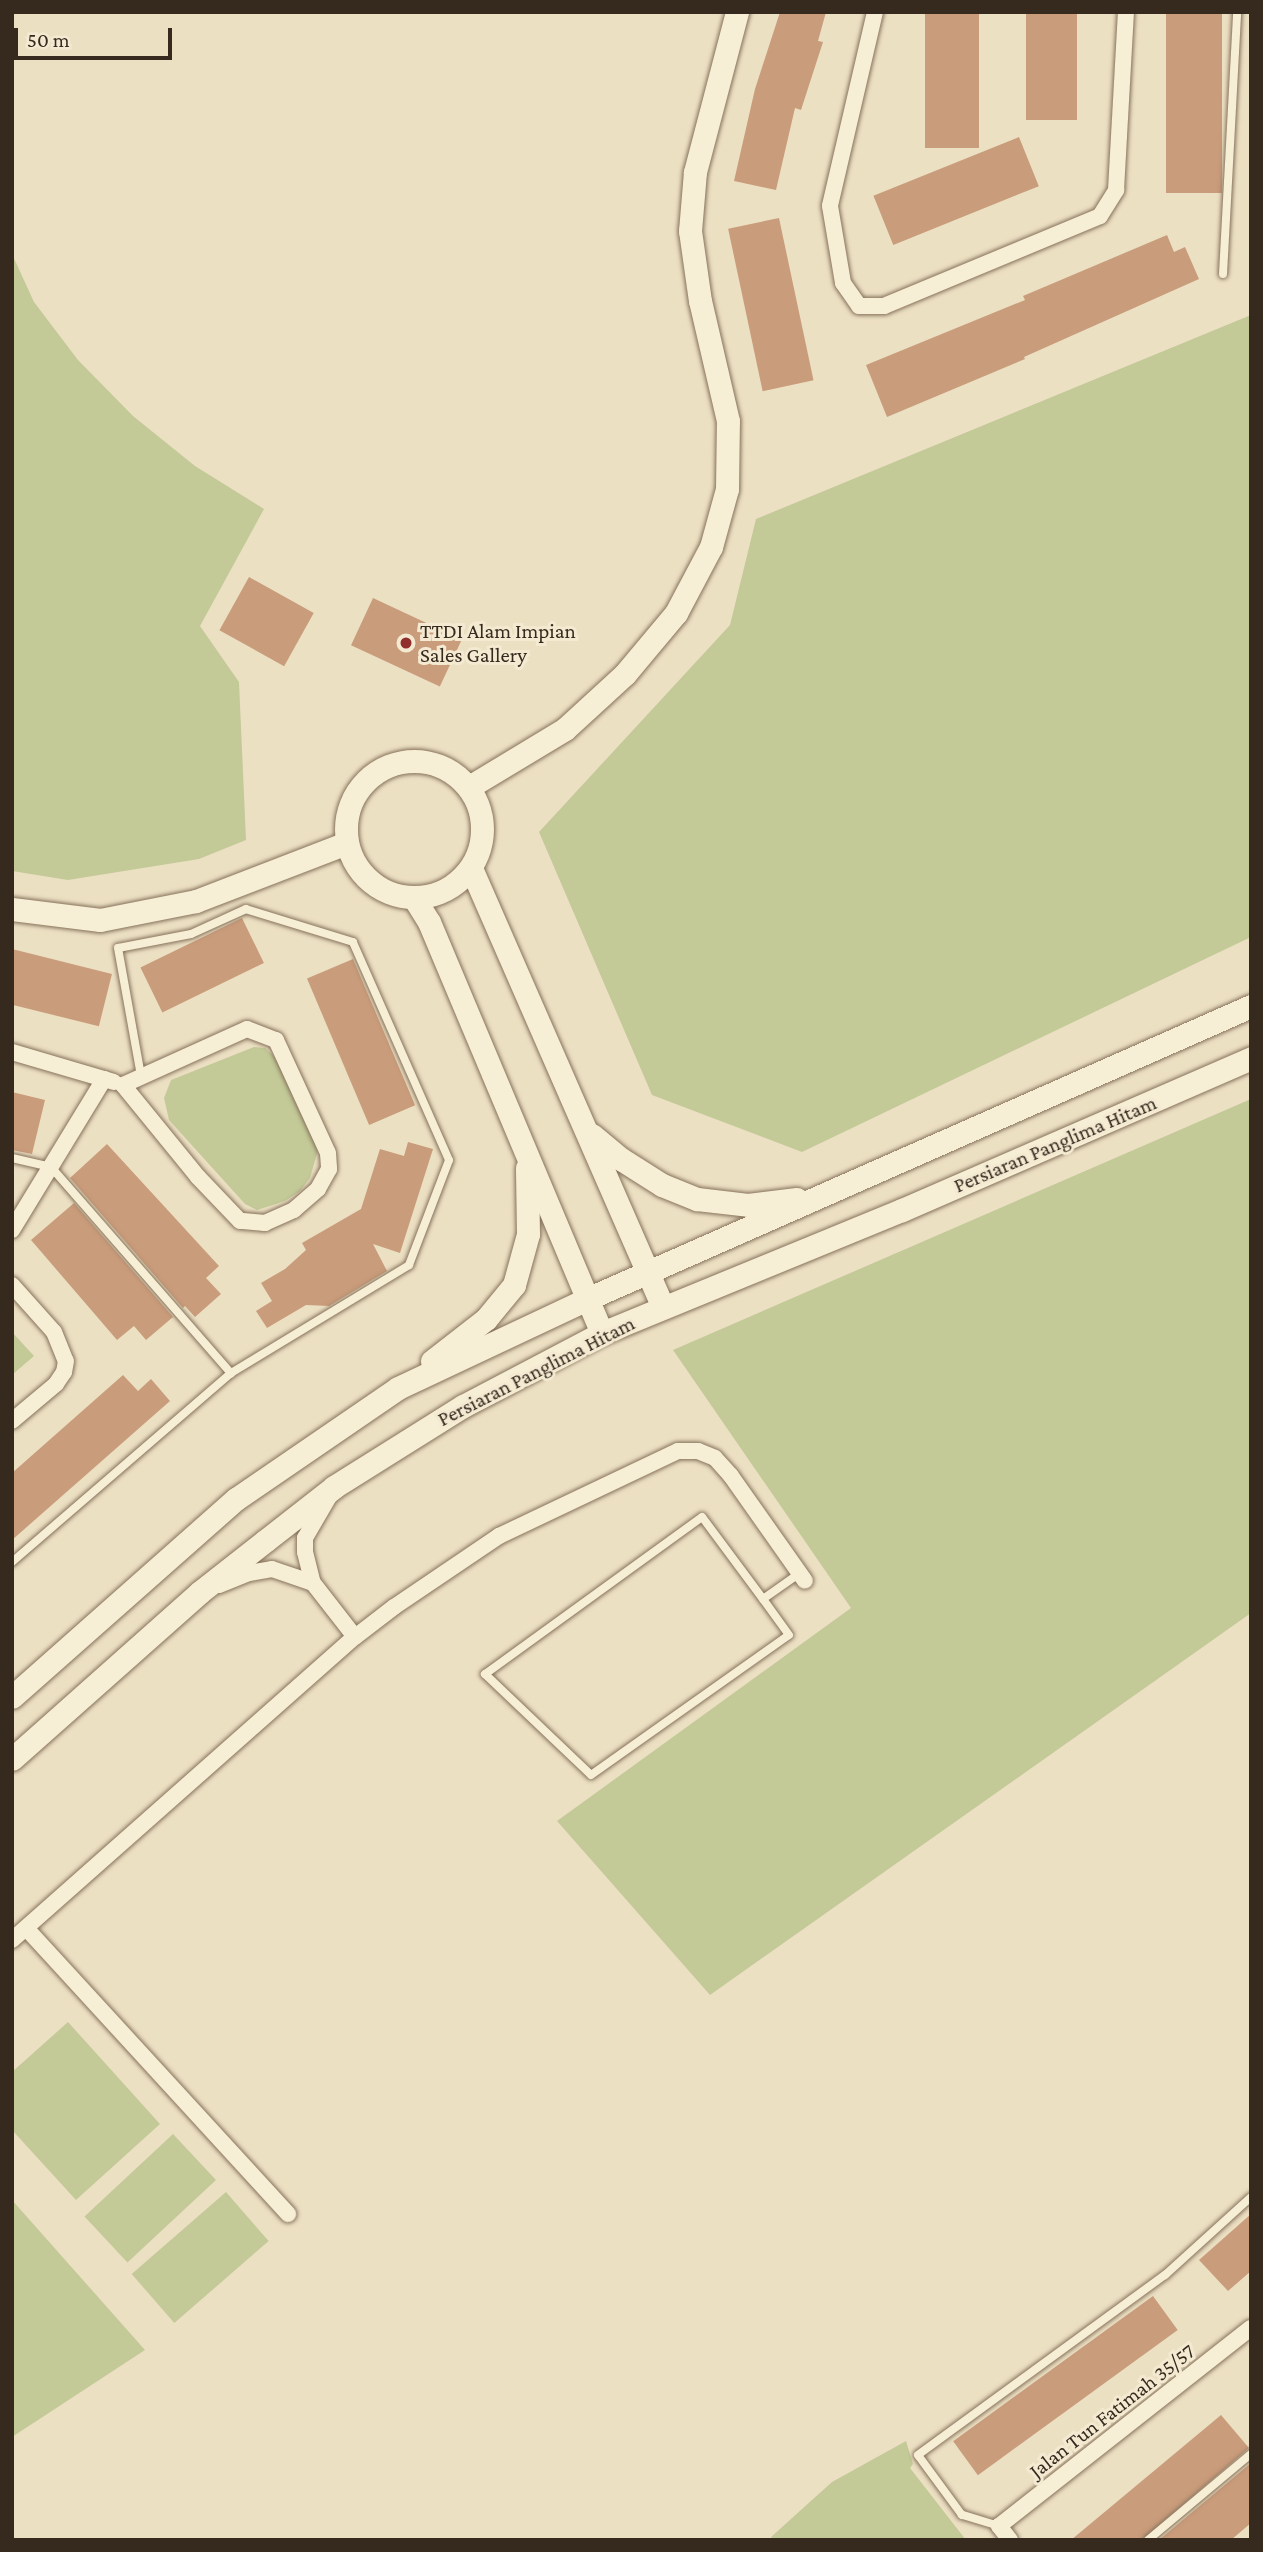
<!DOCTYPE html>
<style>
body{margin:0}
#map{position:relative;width:1263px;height:2552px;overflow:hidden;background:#ece0c3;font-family:"Crimson Pro",serif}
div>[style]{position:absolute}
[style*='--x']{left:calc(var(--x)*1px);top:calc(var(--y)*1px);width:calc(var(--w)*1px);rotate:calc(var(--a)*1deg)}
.green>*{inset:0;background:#c3ca98;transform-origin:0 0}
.building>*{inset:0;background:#c99c7b;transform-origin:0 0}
.roads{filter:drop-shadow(0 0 2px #86725b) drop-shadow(0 0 2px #86725b)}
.lane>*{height:8px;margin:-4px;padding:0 4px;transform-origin:4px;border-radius:4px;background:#f7eed6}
.street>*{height:16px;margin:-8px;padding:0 8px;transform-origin:8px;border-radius:8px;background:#f7eed6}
.secondary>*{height:23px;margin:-11.5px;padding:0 11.5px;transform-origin:11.5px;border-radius:11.5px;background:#f7eed6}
.secondary>.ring{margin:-11.5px;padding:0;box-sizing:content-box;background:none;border:23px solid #f7eed6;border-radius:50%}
.dots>*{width:19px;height:19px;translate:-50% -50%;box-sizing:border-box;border:4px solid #f4ead2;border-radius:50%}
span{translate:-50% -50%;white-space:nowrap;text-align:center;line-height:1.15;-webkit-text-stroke:6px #f4ead2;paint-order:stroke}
.poi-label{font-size:21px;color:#362a1e}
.left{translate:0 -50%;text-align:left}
.street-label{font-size:21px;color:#362a1e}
.frame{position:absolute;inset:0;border:14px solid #362a1e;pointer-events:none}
.scale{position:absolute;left:14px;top:28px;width:158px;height:32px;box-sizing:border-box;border:4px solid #362a1e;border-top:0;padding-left:9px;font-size:21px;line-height:24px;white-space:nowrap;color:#362a1e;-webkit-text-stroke:5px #f4ead2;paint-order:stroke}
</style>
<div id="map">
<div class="green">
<div style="clip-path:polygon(12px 254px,34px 302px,78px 360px,133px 416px,195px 466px,264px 509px,200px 626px,239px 682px,246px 840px,199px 859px,68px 880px,12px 871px)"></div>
<div style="clip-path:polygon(1251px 315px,1251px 937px,802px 1152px,652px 1095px,539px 832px,730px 625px,756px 519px)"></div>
<div style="clip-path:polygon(254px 1047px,265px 1048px,276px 1058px,318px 1150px,310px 1178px,300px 1191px,285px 1201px,257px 1210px,245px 1204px,169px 1120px,164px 1098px,171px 1080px)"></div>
<div style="clip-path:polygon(1251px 1099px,1251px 1613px,710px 1995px,557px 1821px,851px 1608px,673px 1350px)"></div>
<div style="clip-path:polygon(12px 1332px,34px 1356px,12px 1375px)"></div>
<div style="clip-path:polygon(68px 2022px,160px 2124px,76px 2200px,12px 2130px,12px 2072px)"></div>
<div style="left:173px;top:2134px;width:63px;height:121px;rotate:47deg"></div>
<div style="left:226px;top:2192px;width:65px;height:125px;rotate:49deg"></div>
<div style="clip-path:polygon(12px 2200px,145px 2350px,12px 2437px)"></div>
<div style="clip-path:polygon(906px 2441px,913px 2464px,910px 2468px,966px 2540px,774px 2540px,771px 2537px,832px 2482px)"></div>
</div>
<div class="building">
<div style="clip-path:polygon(780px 12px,826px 12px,818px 41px,823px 42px,801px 110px,795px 108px,776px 190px,734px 181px,755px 89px)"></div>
<div style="left:925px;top:12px;width:54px;height:136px"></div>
<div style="left:1026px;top:12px;width:51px;height:108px"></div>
<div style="left:1166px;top:12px;width:56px;height:181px"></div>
<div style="left:1019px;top:137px;width:53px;height:157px;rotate:68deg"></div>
<div style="left:779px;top:218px;width:166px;height:52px;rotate:78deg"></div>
<div style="clip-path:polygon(1167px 235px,1174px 252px,1185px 247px,1199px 279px,1024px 357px,1025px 359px,887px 417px,866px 365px,1025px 300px,1023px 296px)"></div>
<div style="left:249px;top:577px;width:74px;height:61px;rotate:29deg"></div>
<div style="left:373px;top:598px;width:98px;height:52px;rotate:25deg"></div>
<div style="left:242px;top:918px;width:50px;height:113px;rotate:64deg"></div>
<div style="left:12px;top:949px;width:103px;height:54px;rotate:14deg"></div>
<div style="left:353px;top:959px;width:159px;height:50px;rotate:67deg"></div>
<div style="clip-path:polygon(12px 1092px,45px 1100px,32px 1154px,12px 1150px)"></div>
<div style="clip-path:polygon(408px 1142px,433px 1149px,400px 1253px,373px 1244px,387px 1271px,329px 1306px,306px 1305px,267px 1328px,256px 1311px,272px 1301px,261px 1283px,285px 1269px,306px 1250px,302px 1243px,361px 1209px,380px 1149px,404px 1156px)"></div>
<div style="clip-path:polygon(107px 1144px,219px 1266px,206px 1278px,221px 1294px,195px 1317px,185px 1306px,183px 1308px,70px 1178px)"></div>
<div style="clip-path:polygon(74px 1203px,173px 1317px,146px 1340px,134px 1326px,117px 1340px,31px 1240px)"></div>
<div style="clip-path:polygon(123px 1375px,138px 1391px,151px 1379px,170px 1401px,12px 1540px,12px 1473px)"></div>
<div style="clip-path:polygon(1251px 2214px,1251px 2271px,1228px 2291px,1199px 2260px)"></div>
<div style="left:1153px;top:2296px;width:42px;height:247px;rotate:54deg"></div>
<div style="clip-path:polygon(1221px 2415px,1249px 2448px,1142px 2540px,1071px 2540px)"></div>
<div style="clip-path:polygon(1251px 2463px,1251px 2523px,1231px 2540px,1159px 2540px)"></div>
</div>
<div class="roads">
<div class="lane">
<div style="--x:1223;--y:274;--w:262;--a:-86.9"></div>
<div style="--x:12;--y:1158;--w:40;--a:13"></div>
<div style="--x:51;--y:1167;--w:274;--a:48.9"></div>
<div style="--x:12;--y:1562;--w:289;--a:-40.8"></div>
<div style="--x:231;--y:1373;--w:208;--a:-31.2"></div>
<div style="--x:409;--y:1265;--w:112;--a:-69.1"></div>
<div style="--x:449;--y:1160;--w:238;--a:-113.8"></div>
<div style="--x:353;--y:942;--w:112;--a:-162.9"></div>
<div style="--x:246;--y:909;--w:60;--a:155.6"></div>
<div style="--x:191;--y:934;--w:74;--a:169.1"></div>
<div style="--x:118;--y:948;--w:130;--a:79.8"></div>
<div style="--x:763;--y:1599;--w:102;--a:-126.6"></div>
<div style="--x:702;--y:1517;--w:268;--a:144.1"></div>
<div style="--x:485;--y:1674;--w:146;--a:43.6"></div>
<div style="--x:591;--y:1775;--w:242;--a:-35.3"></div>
<div style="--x:789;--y:1635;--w:44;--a:-125.8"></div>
<div style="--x:763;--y:1599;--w:45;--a:-35.1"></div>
<div style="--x:999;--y:2526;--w:39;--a:-163"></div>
<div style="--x:962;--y:2515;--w:74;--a:-126.3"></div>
<div style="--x:918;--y:2455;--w:306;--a:-36.1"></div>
<div style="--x:1165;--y:2275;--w:116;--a:-42.2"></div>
<div style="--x:1148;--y:2540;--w:134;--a:-39.9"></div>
</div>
<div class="street">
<div style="--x:875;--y:12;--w:199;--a:103.1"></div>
<div style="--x:830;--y:206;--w:78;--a:80.4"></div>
<div style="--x:843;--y:283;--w:28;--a:55"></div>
<div style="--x:859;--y:306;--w:25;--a:0"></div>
<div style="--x:884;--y:306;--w:234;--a:-22.6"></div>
<div style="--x:1100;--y:216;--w:31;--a:-58"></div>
<div style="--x:1116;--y:190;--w:178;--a:-86.8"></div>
<div style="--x:247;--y:1029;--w:31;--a:21"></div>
<div style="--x:276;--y:1040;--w:124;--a:65.3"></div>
<div style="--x:328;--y:1153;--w:16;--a:86"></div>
<div style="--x:329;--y:1169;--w:23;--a:119"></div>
<div style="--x:318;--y:1189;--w:32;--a:139"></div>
<div style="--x:294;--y:1210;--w:32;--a:156"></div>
<div style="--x:265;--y:1223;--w:25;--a:-175"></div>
<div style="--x:240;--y:1221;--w:61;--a:-133.7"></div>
<div style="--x:198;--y:1177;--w:119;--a:-129.2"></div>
<div style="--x:123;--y:1085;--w:136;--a:-24.3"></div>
<div style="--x:12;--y:1052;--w:106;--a:16.4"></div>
<div style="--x:12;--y:1230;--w:177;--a:-58.6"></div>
<div style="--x:12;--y:1285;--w:63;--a:48.2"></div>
<div style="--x:54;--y:1332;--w:31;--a:68"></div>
<div style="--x:66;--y:1361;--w:11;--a:100"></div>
<div style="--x:64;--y:1372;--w:14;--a:124"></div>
<div style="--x:56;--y:1384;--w:57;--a:139.9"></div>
<div style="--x:330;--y:1495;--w:50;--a:120.2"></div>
<div style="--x:305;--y:1538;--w:14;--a:90"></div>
<div style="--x:305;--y:1552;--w:32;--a:76"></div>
<div style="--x:313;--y:1583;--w:68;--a:52.1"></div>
<div style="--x:219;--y:1585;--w:32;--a:-22"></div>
<div style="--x:249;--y:1573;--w:23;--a:-10"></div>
<div style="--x:272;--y:1569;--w:43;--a:18.9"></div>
<div style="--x:26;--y:1928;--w:388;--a:47.5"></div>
<div style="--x:12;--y:1940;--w:458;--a:-41.5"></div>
<div style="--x:355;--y:1637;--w:49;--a:-37.6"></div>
<div style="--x:394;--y:1607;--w:127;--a:-34.1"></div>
<div style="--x:499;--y:1536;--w:198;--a:-25.4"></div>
<div style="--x:678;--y:1451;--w:20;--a:0"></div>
<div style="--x:698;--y:1451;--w:18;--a:22"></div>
<div style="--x:715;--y:1458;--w:24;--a:48"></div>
<div style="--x:731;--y:1476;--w:128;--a:54.8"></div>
<div style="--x:1010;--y:2540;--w:18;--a:-128"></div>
<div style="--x:999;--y:2526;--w:320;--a:-38.2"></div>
</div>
<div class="secondary">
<div class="ring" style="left:346px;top:761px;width:113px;height:113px"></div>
<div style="--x:469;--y:787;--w:112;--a:-31.1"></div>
<div style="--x:565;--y:729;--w:81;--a:-42.5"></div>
<div style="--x:625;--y:674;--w:80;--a:-50.1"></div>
<div style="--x:676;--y:613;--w:75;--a:-62.1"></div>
<div style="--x:711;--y:547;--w:60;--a:-74.6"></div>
<div style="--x:727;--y:489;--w:68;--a:-89.2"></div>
<div style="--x:728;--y:421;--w:123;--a:-103.1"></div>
<div style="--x:700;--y:301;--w:71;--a:-98.1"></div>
<div style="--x:690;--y:231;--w:59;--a:-85.2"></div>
<div style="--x:695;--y:172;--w:165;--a:-75.3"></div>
<div style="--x:471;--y:868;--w:479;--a:66.4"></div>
<div style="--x:414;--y:898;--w:28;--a:58"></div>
<div style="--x:429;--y:922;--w:446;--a:67.2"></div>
<div style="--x:12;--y:909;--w:89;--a:7.1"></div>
<div style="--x:100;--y:920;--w:98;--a:-11.2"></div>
<div style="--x:196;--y:901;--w:161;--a:-21.1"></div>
<div style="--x:592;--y:1135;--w:38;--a:40"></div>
<div style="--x:621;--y:1159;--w:49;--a:32.4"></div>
<div style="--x:662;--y:1185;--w:38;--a:22"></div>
<div style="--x:697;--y:1199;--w:51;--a:6.7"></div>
<div style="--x:748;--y:1205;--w:49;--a:-7"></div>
<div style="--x:432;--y:1361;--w:68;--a:-37.9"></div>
<div style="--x:486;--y:1319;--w:44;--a:-50.5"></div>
<div style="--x:514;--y:1285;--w:53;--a:-74.6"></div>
<div style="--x:528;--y:1234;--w:66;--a:-90.9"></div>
<div style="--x:12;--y:1697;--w:299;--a:-41.5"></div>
<div style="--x:236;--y:1499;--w:196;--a:-34.4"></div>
<div style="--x:398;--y:1388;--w:209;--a:-25.2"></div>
<div style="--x:587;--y:1299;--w:726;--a:-23.81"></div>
<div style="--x:12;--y:1759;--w:251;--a:-41.6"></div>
<div style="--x:200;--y:1592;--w:83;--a:-38.1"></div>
<div style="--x:265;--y:1541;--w:88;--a:-38"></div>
<div style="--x:334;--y:1487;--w:152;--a:-32.1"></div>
<div style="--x:463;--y:1406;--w:157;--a:-27.7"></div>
<div style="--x:602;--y:1333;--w:324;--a:-22.3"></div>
<div style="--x:902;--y:1210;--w:381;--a:-23.5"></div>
</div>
</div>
<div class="dots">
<div style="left:406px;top:643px;background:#922d2d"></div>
</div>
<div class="poi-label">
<span class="left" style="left:420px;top:643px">TTDI Alam Impian<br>Sales Gallery</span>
</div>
<div class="street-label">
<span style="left:1055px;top:1144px;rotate:-23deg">Persiaran Panglima Hitam</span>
<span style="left:536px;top:1371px;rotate:-27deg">Persiaran Panglima Hitam</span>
<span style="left:1112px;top:2411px;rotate:-38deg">Jalan Tun Fatimah 35/57</span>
</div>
<div class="frame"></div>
<div class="scale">50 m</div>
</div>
